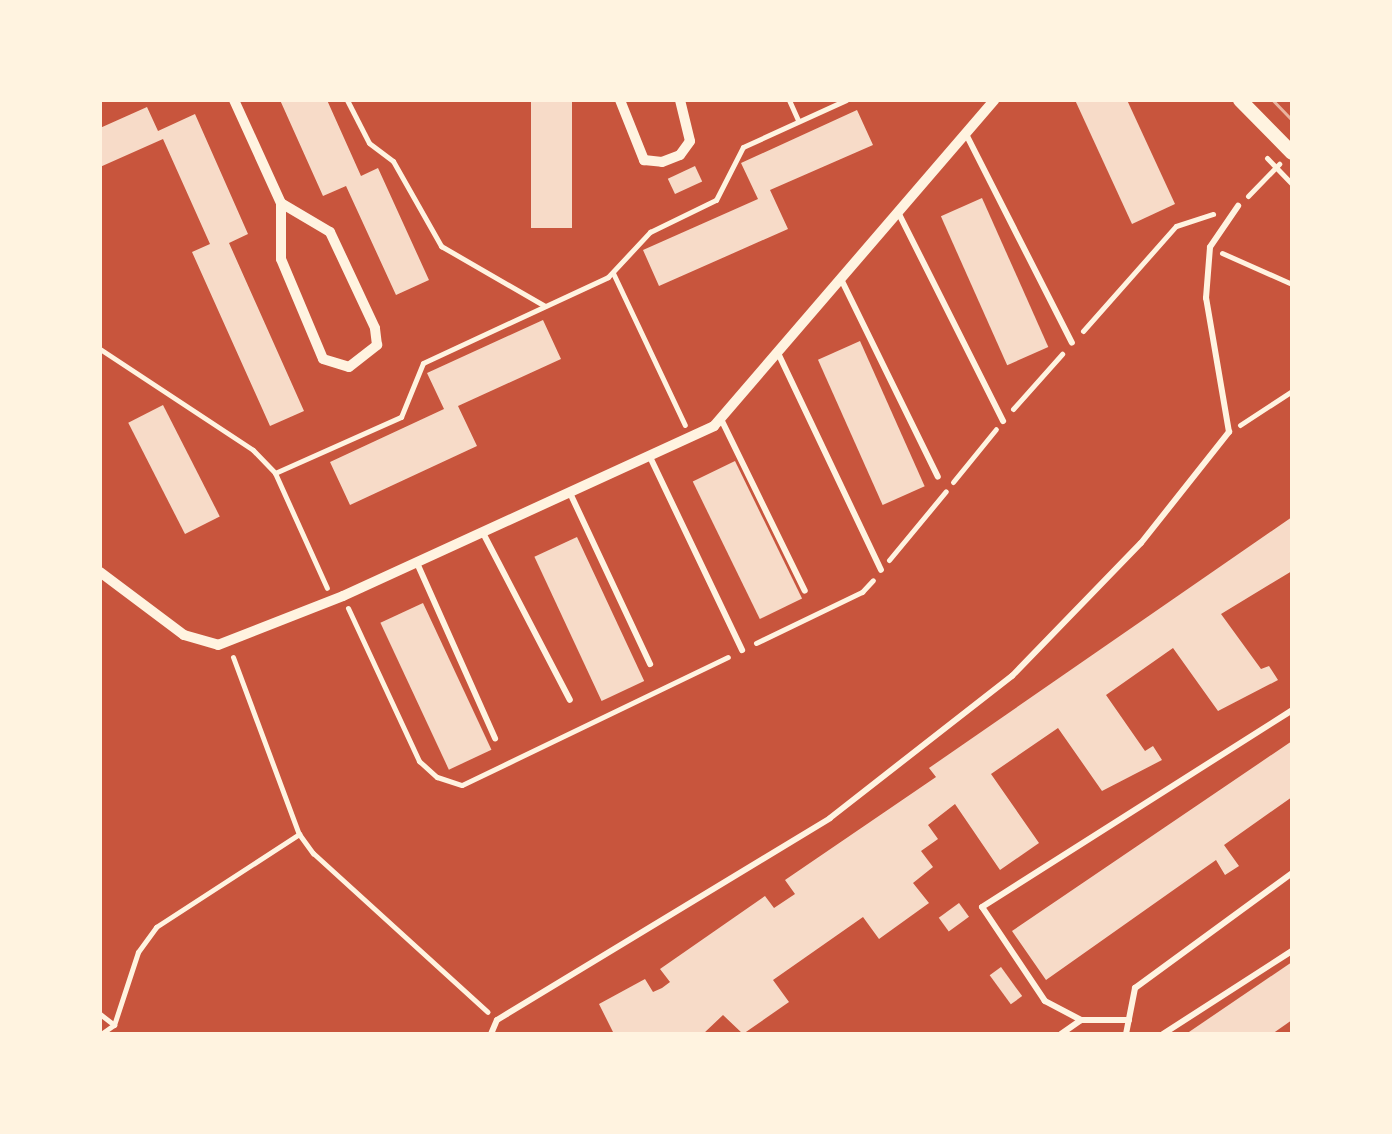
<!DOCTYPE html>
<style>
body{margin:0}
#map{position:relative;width:1392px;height:1134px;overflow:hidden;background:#c8553d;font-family:"PT Sans",sans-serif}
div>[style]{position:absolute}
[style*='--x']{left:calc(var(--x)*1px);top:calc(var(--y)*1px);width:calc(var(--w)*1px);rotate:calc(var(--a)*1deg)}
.building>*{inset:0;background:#f7dbc8;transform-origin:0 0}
.path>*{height:5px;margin:-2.5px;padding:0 2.5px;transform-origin:2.5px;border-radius:2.5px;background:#fff3e0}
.service>*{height:6px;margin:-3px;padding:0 3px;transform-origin:3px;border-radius:3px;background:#fff3e0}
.minor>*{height:10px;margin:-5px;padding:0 5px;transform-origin:5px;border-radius:5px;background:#fff3e0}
.tertiary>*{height:14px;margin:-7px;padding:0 7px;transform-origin:7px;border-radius:7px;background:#fff3e0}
.tram>*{height:2.5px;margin:-1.25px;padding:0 1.25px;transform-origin:1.25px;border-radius:1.25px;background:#e9b49f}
span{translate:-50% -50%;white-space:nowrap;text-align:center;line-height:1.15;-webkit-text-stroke:10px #fff3e0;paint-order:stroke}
.frame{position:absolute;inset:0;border:102px solid #fff3e0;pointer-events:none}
</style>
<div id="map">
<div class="building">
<div style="clip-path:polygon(280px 100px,327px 100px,361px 176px,378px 168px,429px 280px,396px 295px,346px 186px,323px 196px)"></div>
<div style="left:531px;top:100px;width:41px;height:128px"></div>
<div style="clip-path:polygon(1075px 100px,1127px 100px,1175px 204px,1132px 224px)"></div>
<div style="clip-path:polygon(147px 107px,158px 131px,195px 114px,248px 234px,229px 243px,304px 411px,270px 426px,192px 252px,210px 244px,163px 139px,100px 167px,100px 128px)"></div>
<div style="clip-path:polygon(857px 110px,873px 145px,770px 190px,788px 229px,659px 286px,643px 250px,758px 199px,741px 163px)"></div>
<div style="left:695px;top:166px;width:17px;height:30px;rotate:65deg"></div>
<div style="left:982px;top:198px;width:163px;height:45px;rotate:66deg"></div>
<div style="clip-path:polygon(543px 320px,561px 359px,458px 406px,477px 446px,350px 505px,330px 462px,444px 409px,427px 373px)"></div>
<div style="left:860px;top:341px;width:159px;height:46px;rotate:66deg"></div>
<div style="left:163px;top:405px;width:125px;height:39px;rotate:63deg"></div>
<div style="left:735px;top:461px;width:153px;height:47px;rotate:64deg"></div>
<div style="clip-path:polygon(1292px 517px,1292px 571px,1221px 614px,1261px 669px,1269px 666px,1278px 680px,1218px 711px,1173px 648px,1106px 695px,1145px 751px,1153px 746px,1162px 760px,1102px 791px,1058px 728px,991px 774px,1039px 843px,1000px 870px,955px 804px,928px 825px,938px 839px,921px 851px,933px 867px,913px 883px,929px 903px,879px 939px,863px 917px,773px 980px,789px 1002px,743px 1034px,723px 1015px,703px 1034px,614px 1034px,599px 1004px,645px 979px,653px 992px,662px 988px,670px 982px,660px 969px,765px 896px,774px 908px,795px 894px,785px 880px,936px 777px,929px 768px)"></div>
<div style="left:577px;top:537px;width:159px;height:47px;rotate:65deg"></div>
<div style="left:423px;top:603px;width:162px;height:47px;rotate:65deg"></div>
<div style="clip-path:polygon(1292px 741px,1292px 797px,1224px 845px,1239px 866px,1225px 875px,1216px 860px,1046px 980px,1012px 931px)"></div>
<div style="left:959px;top:903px;width:17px;height:25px;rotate:54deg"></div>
<div style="clip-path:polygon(1292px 962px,1292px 1020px,1272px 1034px,1186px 1034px)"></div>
<div style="left:1001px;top:967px;width:36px;height:14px;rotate:54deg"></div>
</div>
<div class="path">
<div style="--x:347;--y:100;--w:48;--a:62.9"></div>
<div style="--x:369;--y:143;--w:30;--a:37"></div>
<div style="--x:393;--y:161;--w:98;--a:60.5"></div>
<div style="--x:441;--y:246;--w:120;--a:30"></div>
<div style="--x:789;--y:100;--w:22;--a:66"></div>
<div style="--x:1267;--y:158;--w:36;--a:46"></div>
<div style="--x:1248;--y:196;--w:45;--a:-45.9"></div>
<div style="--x:1222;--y:253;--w:77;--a:23.9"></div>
<div style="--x:613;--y:273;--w:168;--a:64.7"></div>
<div style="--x:1083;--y:331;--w:140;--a:-48.5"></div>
<div style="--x:1176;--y:226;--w:39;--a:-18"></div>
<div style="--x:100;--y:349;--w:183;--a:33.4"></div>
<div style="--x:253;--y:450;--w:32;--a:46"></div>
<div style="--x:275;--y:473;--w:126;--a:65.7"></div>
<div style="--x:1013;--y:409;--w:74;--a:-48.3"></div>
<div style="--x:1240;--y:425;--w:62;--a:-33.2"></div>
<div style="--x:275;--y:473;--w:138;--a:-24"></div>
<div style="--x:401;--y:417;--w:58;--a:-67.8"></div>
<div style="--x:423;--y:363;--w:204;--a:-24.9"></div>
<div style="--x:608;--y:277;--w:62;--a:-47"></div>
<div style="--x:650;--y:232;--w:73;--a:-25.9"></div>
<div style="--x:716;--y:200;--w:59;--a:-63"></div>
<div style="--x:743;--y:147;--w:113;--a:-24.5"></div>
<div style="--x:953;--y:482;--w:68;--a:-50.9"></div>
<div style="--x:889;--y:560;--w:89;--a:-50.4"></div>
<div style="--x:348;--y:608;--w:169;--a:65.1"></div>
<div style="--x:419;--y:761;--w:24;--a:42"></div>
<div style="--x:437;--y:777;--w:26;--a:18"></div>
<div style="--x:462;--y:785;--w:295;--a:-25.7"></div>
<div style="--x:756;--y:643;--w:118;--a:-25.7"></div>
<div style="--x:862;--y:592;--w:16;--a:-47"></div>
<div style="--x:233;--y:657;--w:189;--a:69.6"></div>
<div style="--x:299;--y:834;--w:24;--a:54"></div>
<div style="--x:313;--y:853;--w:236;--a:42.3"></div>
<div style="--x:100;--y:1014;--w:18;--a:38"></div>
<div style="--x:101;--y:1034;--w:16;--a:-35"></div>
<div style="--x:114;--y:1025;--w:77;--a:-71.8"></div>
<div style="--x:138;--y:952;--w:31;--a:-54"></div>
<div style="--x:156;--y:927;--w:171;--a:-33"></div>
</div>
<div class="service">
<div style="--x:966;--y:134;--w:234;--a:63.1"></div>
<div style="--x:898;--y:212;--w:234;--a:63.3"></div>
<div style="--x:841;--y:279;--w:220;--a:63.9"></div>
<div style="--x:778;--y:353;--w:240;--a:64.6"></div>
<div style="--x:721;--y:419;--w:191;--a:64"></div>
<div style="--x:650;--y:457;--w:214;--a:64.5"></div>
<div style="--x:570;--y:493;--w:189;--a:64.9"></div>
<div style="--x:483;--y:533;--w:188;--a:62.5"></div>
<div style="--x:417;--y:563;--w:192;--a:66"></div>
<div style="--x:1081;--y:1020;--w:41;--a:-152.2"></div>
<div style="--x:1045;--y:1001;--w:113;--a:-123.8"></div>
<div style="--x:982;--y:907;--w:367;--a:-32.4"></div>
<div style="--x:491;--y:1034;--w:15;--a:-67"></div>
<div style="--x:497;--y:1020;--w:389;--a:-31.2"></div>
<div style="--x:830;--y:818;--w:231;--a:-38"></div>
<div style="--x:1012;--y:676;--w:185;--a:-45.9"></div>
<div style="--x:1141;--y:543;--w:142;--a:-51.6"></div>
<div style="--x:1229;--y:432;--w:136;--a:-99.7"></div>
<div style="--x:1206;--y:298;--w:51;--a:-85.5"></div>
<div style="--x:1210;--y:247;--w:50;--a:-55.7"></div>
<div style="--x:1061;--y:1034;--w:24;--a:-35"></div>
<div style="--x:1081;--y:1020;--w:48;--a:0"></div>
<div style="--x:1126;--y:1034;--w:47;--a:-78.9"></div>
<div style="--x:1135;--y:988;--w:195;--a:-36.2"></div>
<div style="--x:1163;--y:1034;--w:153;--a:-32.8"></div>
</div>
<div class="minor">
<div style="--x:234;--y:100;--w:113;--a:65.5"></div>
<div style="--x:281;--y:203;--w:56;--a:90"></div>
<div style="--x:281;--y:259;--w:108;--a:67.2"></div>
<div style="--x:323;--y:359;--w:27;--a:17"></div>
<div style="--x:349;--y:367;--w:36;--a:-38"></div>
<div style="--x:377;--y:345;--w:17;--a:-97"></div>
<div style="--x:375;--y:328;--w:106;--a:-115.1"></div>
<div style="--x:330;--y:232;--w:57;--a:-149.4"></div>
<div style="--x:620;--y:100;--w:65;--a:68.2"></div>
<div style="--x:644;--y:160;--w:18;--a:6"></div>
<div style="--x:662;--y:162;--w:19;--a:-21"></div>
<div style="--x:680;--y:155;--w:17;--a:-54"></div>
<div style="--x:690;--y:141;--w:42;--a:-103.7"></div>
<div style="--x:100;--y:572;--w:105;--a:36.9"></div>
<div style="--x:184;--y:635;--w:35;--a:16"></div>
<div style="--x:218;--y:645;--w:134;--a:-21.4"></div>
<div style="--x:343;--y:596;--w:408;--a:-24.6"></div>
<div style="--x:714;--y:426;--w:430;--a:-49.3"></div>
</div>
<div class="tertiary">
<div style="--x:1240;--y:100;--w:74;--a:45.5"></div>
</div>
<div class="tram">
<div style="--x:1273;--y:100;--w:28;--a:46"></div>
</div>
<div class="frame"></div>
</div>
